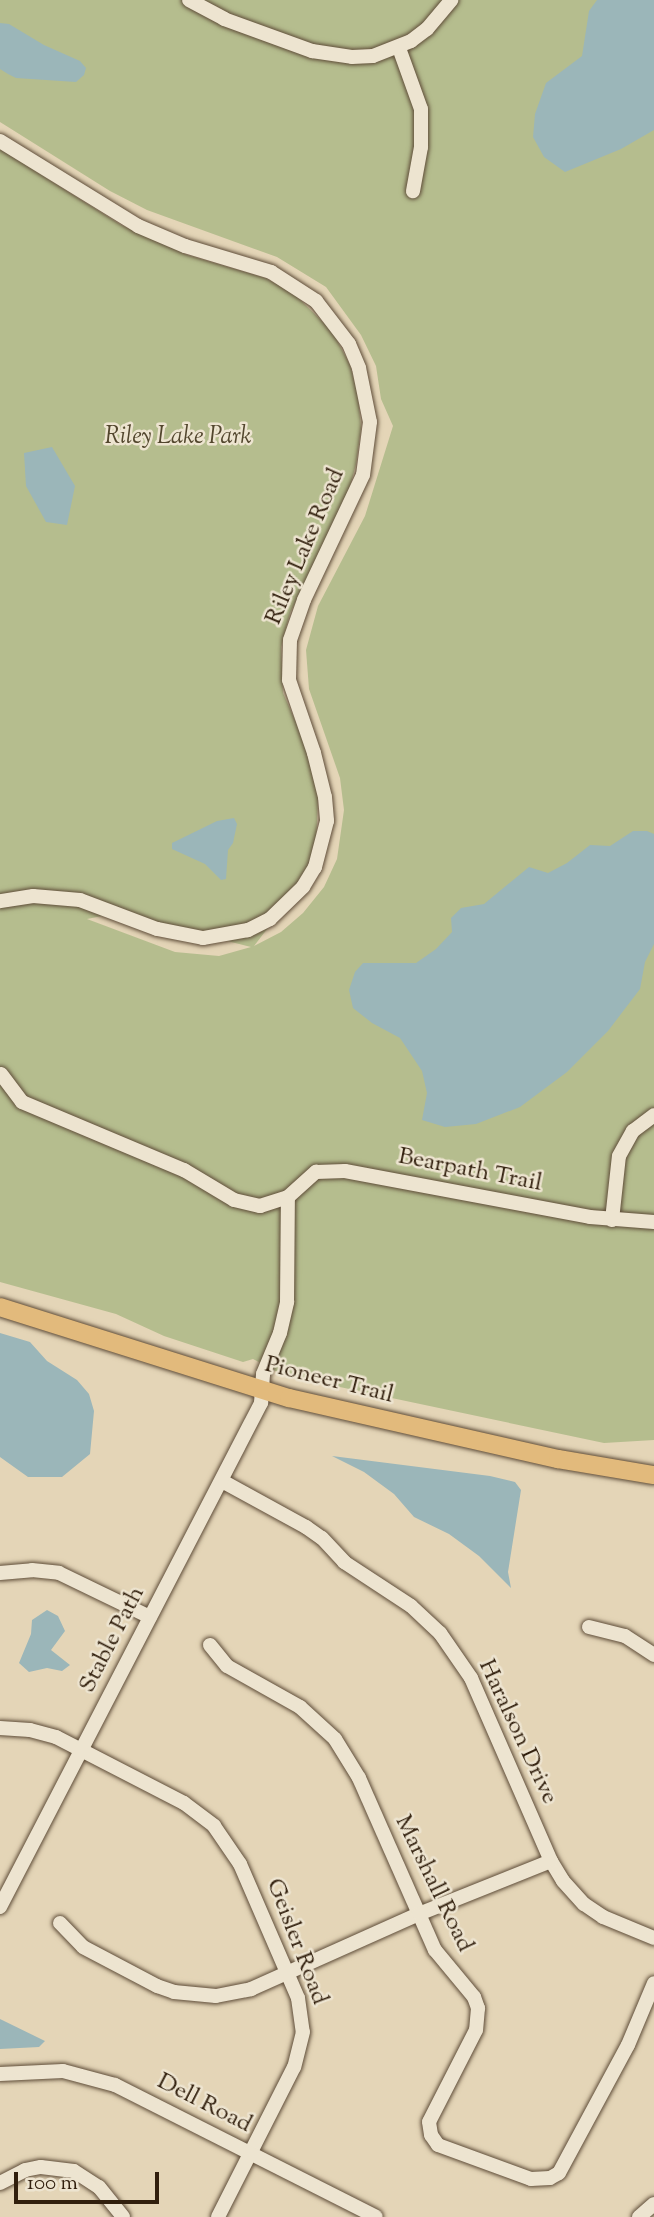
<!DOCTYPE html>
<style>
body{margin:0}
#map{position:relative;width:654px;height:2217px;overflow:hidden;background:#e4d5b7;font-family:"Sorts Mill Goudy",serif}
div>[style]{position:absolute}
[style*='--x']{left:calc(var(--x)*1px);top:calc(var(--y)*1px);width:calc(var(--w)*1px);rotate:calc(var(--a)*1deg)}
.green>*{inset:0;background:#b5bd8e}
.water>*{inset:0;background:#9bb6b9}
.roads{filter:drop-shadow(0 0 2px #5e4c38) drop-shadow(0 0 2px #5e4c38)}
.minor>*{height:14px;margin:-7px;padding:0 7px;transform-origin:7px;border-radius:7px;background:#ede4d0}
.major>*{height:18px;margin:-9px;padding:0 9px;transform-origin:9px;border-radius:9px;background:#e2ba7c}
span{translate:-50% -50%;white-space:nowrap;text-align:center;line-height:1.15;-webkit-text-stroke:5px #ede4d0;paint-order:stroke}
.park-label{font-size:24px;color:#52462d;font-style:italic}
.street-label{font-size:24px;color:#311f0d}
.scale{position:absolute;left:14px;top:2172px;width:145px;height:32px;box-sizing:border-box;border:4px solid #311f0d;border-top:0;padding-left:9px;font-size:21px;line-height:24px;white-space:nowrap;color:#311f0d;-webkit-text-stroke:5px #ede4d0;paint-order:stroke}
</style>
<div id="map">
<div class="green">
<div style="clip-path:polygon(evenodd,0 0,654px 0,654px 1440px,604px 1443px,283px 1375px,253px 1359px,243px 1362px,164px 1336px,116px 1314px,0 1282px,0 149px,121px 225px,187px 255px,265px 278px,292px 292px,332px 331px,350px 365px,358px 396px,361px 428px,356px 464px,347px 498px,290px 613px,281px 647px,283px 693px,319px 775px,315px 867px,254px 946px,281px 932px,303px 913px,324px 887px,337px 859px,344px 810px,340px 778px,309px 689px,306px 650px,318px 606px,365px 516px,393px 426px,381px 399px,376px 366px,361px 335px,326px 287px,277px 257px,147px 210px,110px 191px,0 122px,0 0,117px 913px,251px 947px,219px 956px,175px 952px,87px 919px,117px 913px)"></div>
</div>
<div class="water">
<div style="clip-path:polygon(597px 0,654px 0,654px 130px,621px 149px,565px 172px,544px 157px,533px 137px,535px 114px,546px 83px,582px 56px,589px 11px)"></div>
<div style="clip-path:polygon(0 23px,9px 24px,44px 45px,80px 61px,86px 68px,84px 75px,76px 82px,16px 78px,8px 74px,0 69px)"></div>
<div style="clip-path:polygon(52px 447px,75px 486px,67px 525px,46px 522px,26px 486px,24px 453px)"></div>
<div style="clip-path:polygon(234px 818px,237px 824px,233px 843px,228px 850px,226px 879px,221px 880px,205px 864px,172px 849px,172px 843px,217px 821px)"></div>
<div style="clip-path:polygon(633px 831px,647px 831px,654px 834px,654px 944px,645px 962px,640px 989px,608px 1031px,567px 1072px,520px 1107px,476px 1124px,445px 1127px,422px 1120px,427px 1093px,422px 1071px,400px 1038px,372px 1023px,353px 1008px,349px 990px,355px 972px,363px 963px,416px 963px,436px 949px,452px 932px,451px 918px,461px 908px,484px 904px,529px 867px,548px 873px,567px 863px,590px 845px,610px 846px)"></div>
<div style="clip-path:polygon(0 1333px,30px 1342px,47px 1361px,77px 1380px,89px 1394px,94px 1411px,90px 1454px,62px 1477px,28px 1477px,0 1457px)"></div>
<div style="clip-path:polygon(332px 1456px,490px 1476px,515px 1482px,521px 1490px,508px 1572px,511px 1588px,479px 1556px,449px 1534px,414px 1517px,394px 1494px,364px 1472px)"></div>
<div style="clip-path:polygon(47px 1610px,58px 1616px,65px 1631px,51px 1650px,70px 1665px,62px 1671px,47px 1668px,29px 1672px,19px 1663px,31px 1634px,32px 1620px)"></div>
<div style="clip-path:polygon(0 2019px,45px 2041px,39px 2047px,0 2049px)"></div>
</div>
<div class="roads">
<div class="minor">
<div style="--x:189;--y:0;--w:40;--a:28"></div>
<div style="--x:224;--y:19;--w:94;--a:20"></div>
<div style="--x:312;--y:51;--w:40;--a:8.5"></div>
<div style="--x:352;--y:57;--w:21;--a:-3"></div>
<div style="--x:373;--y:56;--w:41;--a:-21.5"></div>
<div style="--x:411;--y:41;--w:20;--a:-37"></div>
<div style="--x:427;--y:29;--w:38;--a:-50"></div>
<div style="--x:399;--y:48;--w:65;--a:70.2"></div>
<div style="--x:421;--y:109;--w:38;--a:90"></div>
<div style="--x:421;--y:147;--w:45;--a:100.3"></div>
<div style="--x:0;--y:141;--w:162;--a:31.6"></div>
<div style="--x:138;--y:226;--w:51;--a:23.1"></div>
<div style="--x:185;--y:246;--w:90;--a:16.8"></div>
<div style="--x:271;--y:272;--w:54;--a:32.8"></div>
<div style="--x:316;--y:301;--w:54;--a:52.5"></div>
<div style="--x:349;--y:344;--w:26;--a:67"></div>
<div style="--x:359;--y:368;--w:55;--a:78.5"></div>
<div style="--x:370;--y:422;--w:53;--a:97.5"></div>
<div style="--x:363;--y:475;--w:138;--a:115.3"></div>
<div style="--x:304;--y:600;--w:42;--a:109.3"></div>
<div style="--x:290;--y:640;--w:40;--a:91.4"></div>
<div style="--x:289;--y:680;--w:77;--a:71.1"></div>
<div style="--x:314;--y:753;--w:45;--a:76"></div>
<div style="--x:325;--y:797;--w:24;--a:85"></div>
<div style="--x:327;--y:821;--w:48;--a:104.6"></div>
<div style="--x:315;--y:867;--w:23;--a:121"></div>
<div style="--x:303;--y:887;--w:46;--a:135.9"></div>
<div style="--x:270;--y:919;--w:25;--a:153"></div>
<div style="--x:248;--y:930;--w:46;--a:169.9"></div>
<div style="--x:203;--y:938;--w:47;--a:-168.9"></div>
<div style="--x:157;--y:929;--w:82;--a:-159.4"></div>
<div style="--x:80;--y:900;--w:47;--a:-175.1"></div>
<div style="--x:33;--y:896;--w:33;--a:171"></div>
<div style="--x:1;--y:1074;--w:35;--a:53"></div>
<div style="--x:22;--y:1102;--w:176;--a:22.8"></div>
<div style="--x:184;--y:1170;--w:58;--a:31"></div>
<div style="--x:234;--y:1200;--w:27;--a:13"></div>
<div style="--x:260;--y:1206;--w:29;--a:-18"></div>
<div style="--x:612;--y:1220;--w:64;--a:-83.8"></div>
<div style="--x:619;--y:1156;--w:29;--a:-61"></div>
<div style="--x:633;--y:1131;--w:26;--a:-37"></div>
<div style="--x:222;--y:1481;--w:96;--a:28.7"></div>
<div style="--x:306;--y:1527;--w:19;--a:35"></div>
<div style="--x:322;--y:1538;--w:33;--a:47"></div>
<div style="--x:344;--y:1562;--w:80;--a:33.3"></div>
<div style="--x:411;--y:1606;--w:40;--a:43"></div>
<div style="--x:440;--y:1633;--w:55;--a:55.4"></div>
<div style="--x:471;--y:1678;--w:200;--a:66.4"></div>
<div style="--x:551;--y:1861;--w:23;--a:59"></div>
<div style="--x:563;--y:1881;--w:31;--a:48"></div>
<div style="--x:584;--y:1904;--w:23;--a:34"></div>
<div style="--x:603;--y:1917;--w:55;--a:22.4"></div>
<div style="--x:0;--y:1573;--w:32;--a:-5"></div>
<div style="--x:32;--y:1570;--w:27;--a:6"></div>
<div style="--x:59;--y:1573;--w:101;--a:25.8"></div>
<div style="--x:589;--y:1627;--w:37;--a:14"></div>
<div style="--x:625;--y:1636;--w:35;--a:33"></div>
<div style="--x:210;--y:1645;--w:27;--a:51"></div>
<div style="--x:227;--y:1666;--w:84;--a:29.3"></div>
<div style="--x:300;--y:1707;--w:47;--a:42.4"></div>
<div style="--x:335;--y:1739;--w:46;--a:58.4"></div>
<div style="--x:359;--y:1778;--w:188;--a:66.2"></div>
<div style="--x:435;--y:1950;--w:61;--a:50.3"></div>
<div style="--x:474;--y:1997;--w:12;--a:70"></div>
<div style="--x:478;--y:2008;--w:22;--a:95"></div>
<div style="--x:476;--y:2030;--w:103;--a:117.1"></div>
<div style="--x:429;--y:2122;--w:13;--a:81"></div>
<div style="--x:431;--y:2135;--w:12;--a:55"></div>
<div style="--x:438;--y:2145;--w:99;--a:20.1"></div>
<div style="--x:531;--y:2179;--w:19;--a:-3"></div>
<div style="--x:550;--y:2178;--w:10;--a:-29"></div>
<div style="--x:559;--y:2173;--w:145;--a:-61.7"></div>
<div style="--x:628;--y:2045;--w:67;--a:-67.2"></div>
<div style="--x:0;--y:1728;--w:30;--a:4"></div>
<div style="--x:30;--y:1730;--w:27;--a:15"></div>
<div style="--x:56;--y:1737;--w:144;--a:27.3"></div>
<div style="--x:184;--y:1803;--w:38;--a:37"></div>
<div style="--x:214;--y:1826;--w:46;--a:55.6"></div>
<div style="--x:240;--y:1864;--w:146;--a:66.6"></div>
<div style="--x:298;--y:1998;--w:34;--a:82"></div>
<div style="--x:303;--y:2032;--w:36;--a:104"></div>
<div style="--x:294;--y:2067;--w:168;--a:116.9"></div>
<div style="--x:0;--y:1907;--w:568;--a:-62.62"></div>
<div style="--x:261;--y:1403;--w:29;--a:-86"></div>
<div style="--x:263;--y:1374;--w:44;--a:-67.5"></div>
<div style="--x:280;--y:1333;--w:32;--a:-77"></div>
<div style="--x:287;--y:1302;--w:105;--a:-89.5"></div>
<div style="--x:288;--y:1197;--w:38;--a:-42"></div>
<div style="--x:316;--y:1172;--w:29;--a:-2"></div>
<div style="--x:345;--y:1171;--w:249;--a:10.6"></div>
<div style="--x:590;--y:1217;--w:64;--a:4.5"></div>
<div style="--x:60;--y:1923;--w:33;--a:46"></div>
<div style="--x:83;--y:1947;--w:84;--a:27.8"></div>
<div style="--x:157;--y:1986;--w:18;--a:19"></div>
<div style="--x:174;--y:1992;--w:42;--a:5.4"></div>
<div style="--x:216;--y:1996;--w:36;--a:-11"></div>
<div style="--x:251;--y:1989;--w:184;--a:-24.1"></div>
<div style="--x:419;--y:1914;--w:142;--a:-21.9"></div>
<div style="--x:0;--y:2074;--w:63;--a:-2.7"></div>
<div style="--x:63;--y:2071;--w:54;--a:15.1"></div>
<div style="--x:115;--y:2085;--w:292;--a:26.8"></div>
<div style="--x:0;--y:2183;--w:28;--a:-27"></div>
<div style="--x:25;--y:2170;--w:16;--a:-11"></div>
<div style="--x:41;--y:2167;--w:33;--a:7"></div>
<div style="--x:74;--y:2171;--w:30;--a:33"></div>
<div style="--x:99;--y:2187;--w:38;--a:51"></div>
<div style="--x:639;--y:2217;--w:20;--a:-41"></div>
</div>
<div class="major">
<div style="--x:0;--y:1307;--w:303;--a:17.5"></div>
<div style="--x:289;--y:1398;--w:276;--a:12.8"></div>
<div style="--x:558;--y:1459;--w:97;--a:9.5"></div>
</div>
</div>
<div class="park-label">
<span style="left:178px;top:438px">Riley Lake Park</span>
</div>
<div class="street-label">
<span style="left:306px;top:547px;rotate:-67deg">Riley Lake Road</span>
<span style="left:470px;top:1171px;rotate:11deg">Bearpath Trail</span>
<span style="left:329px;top:1381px;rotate:14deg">Pioneer Trail</span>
<span style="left:113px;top:1640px;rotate:-63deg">Stable Path</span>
<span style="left:517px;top:1732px;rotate:65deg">Haralson Drive</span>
<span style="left:433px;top:1884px;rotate:64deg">Marshall Road</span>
<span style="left:296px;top:1942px;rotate:69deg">Geisler Road</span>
<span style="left:204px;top:2104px;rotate:27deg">Dell Road</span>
</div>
<div class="scale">100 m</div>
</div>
